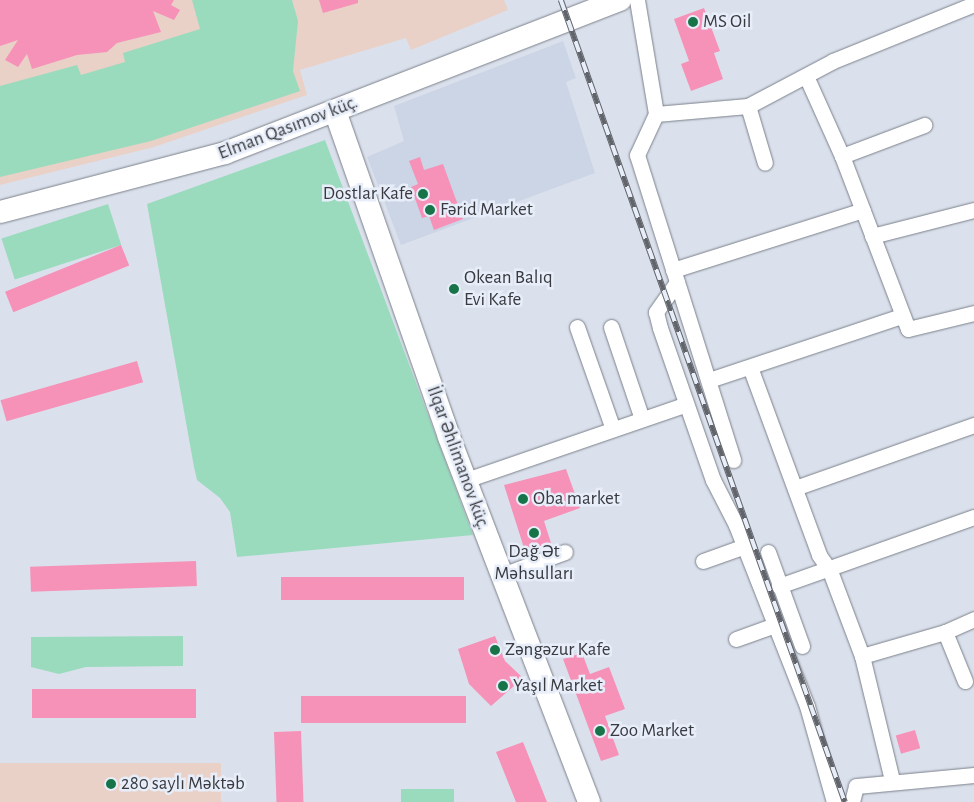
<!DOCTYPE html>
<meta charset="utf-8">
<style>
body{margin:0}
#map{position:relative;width:974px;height:802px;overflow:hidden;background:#dbe1ec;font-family:"Alegreya Sans",sans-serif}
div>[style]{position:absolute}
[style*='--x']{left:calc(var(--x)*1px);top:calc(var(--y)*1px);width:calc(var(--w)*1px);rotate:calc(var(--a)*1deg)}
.built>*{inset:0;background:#cbd5e6}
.education>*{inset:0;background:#e9d1c8;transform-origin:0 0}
.green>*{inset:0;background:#9adbbe;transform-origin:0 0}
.building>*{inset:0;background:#f691b8;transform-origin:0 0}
.roads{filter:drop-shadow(0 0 1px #7b818b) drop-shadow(0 0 1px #7b818b)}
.street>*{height:15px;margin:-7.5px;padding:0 7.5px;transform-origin:7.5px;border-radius:7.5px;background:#fff}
.secondary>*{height:22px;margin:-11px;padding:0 11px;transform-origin:11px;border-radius:11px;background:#fff}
.rail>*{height:5.5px;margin-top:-2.75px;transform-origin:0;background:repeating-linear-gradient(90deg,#e8eef9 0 11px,#61646a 0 22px);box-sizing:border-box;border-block:1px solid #61646a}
.dots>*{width:14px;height:14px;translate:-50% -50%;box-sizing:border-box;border:2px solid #e8eef9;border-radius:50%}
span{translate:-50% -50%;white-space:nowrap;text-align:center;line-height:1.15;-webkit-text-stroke:5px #e8eef9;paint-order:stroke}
.poi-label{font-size:19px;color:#383a3f}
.left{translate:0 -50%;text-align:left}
.right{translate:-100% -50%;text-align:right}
.street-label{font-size:19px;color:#383a3f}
</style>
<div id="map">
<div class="built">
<div style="clip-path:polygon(563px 41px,576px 78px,566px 82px,595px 173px,401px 245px,367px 157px,404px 141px,394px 106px)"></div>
</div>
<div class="education">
<div style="clip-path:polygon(0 0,504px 0,508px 10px,411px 50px,406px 38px,300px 70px,307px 95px,298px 98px,154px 147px,0 185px)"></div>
<div style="left:221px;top:763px;width:39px;height:221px;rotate:90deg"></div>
</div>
<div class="green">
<div style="clip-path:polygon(192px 0,292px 0,298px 21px,293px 71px,300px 91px,151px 141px,0 177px,0 86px,77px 65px,81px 75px,125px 62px,123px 53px,200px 29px)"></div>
<div style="clip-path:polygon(325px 140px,473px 535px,237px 557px,230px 512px,220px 498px,197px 480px,194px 467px,147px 204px)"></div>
<div style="left:108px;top:204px;width:43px;height:112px;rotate:72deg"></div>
<div style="clip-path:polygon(183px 636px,183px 666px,86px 667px,59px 674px,31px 667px,31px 637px)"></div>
<div style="left:454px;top:789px;width:13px;height:53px;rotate:90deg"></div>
</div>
<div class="building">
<div style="clip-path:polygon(0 0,174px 0,171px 5px,180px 10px,174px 20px,153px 11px,161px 32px,117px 43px,107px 52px,77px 55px,32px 69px,27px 54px,18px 67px,5px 60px,18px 40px,0 46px)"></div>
<div style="clip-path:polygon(319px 0,358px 0,358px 3px,323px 13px)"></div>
<div style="clip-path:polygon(704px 8px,720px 51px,714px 53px,723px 79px,691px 91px,681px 64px,689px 61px,674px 19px)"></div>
<div style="clip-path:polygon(420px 157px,424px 170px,443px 164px,463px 219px,434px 230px,429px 216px,422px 218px,411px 187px,418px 184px,409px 161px)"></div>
<div style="left:121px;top:245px;width:22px;height:125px;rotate:68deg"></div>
<div style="left:137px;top:361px;width:22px;height:142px;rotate:74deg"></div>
<div style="clip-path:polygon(566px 469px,580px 508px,544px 521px,551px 543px,525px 551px,504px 485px)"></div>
<div style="left:196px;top:561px;width:25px;height:166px;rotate:88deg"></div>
<div style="left:464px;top:577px;width:23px;height:183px;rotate:90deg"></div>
<div style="clip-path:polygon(495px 636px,505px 661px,523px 678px,491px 706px,469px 684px,458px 649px)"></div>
<div style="clip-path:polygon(582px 653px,590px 674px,609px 667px,625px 709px,605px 716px,619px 755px,601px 761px,563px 659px)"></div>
<div style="left:196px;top:689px;width:29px;height:164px;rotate:90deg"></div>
<div style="left:301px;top:696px;width:165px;height:27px"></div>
<div style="left:915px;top:730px;width:19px;height:20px;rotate:74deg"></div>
<div style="left:301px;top:731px;width:71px;height:27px;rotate:88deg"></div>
<div style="clip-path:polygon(523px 742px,547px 802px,516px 802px,496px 752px)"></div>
</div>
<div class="roads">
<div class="street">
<div style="--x:637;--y:0;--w:116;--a:80.5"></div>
<div style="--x:656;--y:114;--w:45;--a:114.9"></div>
<div style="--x:637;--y:155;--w:320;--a:72.5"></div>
<div style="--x:806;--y:76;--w:88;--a:65.8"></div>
<div style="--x:842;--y:156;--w:185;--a:69.1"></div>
<div style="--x:908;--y:329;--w:68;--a:-13.6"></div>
<div style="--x:748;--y:106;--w:59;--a:73.4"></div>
<div style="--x:656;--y:114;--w:92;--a:-5"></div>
<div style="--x:748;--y:106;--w:96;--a:-27.9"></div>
<div style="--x:833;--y:61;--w:152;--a:-22"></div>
<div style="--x:842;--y:156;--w:88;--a:-20.7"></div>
<div style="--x:872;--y:236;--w:105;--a:-14.3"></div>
<div style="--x:673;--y:270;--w:199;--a:-17.5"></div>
<div style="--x:677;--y:282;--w:37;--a:125"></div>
<div style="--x:656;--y:312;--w:16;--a:76"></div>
<div style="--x:660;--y:328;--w:161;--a:70.8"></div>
<div style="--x:713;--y:480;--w:51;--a:62.9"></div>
<div style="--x:736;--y:525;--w:194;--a:68.6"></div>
<div style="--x:807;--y:706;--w:100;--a:74.3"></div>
<div style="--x:577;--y:327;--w:108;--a:70.6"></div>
<div style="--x:611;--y:327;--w:97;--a:71.4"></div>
<div style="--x:750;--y:367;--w:200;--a:69.8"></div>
<div style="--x:819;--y:555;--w:19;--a:55"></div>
<div style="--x:830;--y:571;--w:91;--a:69.4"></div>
<div style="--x:862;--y:656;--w:128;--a:76.4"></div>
<div style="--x:709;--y:380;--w:202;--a:-18.4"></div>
<div style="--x:466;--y:480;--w:231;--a:-19"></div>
<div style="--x:795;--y:488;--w:190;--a:-19.4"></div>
<div style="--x:768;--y:552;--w:100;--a:70.1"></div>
<div style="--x:703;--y:561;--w:45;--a:-19.7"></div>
<div style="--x:502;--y:575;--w:67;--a:-20.1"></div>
<div style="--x:779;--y:586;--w:207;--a:-19.5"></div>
<div style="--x:945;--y:632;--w:53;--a:67.8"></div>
<div style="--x:736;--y:639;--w:41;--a:-19.7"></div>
<div style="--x:862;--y:656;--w:86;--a:-16.1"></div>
<div style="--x:945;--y:632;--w:32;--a:-24"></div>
<div style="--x:852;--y:802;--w:16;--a:-76"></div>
<div style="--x:856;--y:786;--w:119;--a:-5.3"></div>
</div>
<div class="secondary">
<div style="--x:335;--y:111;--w:345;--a:70.7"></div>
<div style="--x:449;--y:437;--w:391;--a:69"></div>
<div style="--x:0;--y:212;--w:233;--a:-14.7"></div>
<div style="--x:225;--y:153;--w:424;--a:-21.2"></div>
</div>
</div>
<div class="rail">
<div style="--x:561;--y:0;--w:851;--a:70.5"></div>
</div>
<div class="dots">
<div style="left:693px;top:22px;background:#177449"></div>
<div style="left:423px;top:194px;background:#177449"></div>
<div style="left:430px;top:210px;background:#177449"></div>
<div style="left:454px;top:289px;background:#177449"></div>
<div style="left:523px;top:499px;background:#177449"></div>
<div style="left:534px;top:533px;background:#177449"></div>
<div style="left:495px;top:650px;background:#177449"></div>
<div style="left:503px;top:686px;background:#177449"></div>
<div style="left:600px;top:731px;background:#177449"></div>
<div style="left:111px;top:784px;background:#177449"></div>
</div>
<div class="poi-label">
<span class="left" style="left:703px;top:22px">MS Oil</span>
<span class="right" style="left:413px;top:194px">Dostlar Kafe</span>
<span class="left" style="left:440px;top:210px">Fərid Market</span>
<span class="left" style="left:464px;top:289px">Okean Balıq<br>Evi Kafe</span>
<span class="left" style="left:533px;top:499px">Oba market</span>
<span style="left:534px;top:563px">Dağ Ət<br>Məhsulları</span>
<span class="left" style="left:505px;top:650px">Zəngəzur Kafe</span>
<span class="left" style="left:513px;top:686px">Yaşıl Market</span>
<span class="left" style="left:610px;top:731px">Zoo Market</span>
<span class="left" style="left:121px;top:784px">280 saylı Məktəb</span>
</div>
<div class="street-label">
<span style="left:288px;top:128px;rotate:-21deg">Elman Qasımov küç.</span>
<span style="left:458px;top:458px;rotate:70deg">İlqar Əhlimanov küç.</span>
</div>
</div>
